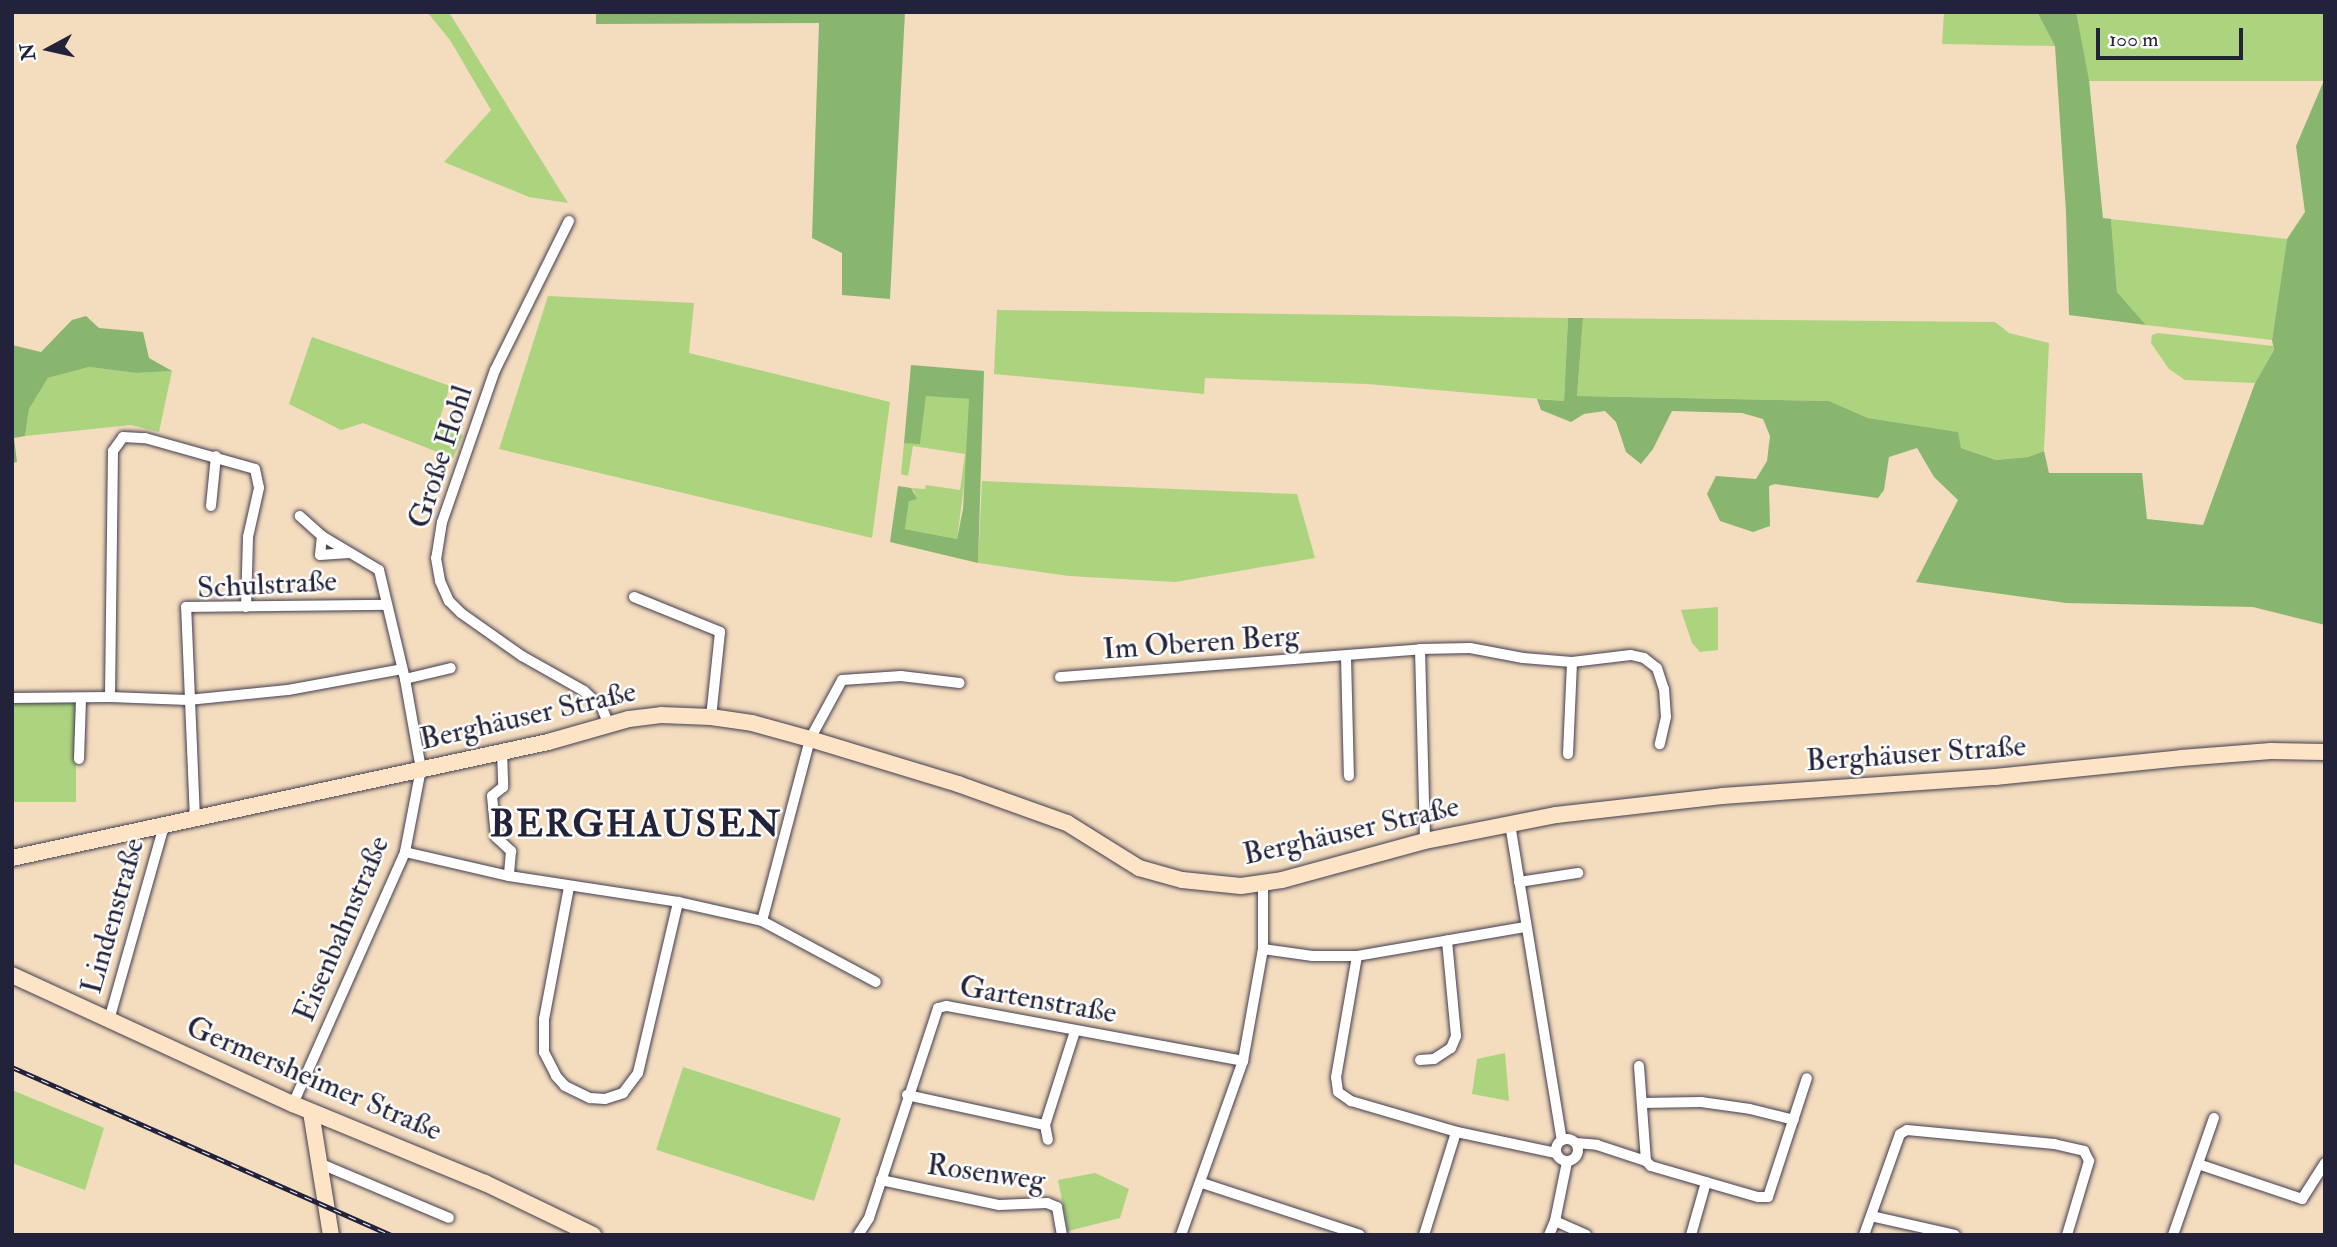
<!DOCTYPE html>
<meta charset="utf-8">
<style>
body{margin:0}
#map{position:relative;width:2337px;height:1247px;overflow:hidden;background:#f4dcbe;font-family:"IM FELL Double Pica",serif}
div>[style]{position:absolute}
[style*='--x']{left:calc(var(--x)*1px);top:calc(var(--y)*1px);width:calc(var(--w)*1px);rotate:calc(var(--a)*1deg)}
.green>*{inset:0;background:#acd47f;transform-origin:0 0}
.forest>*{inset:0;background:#89b66e}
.roads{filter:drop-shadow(0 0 2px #423e4f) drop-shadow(0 0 2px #423e4f)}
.street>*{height:10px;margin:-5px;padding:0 5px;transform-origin:5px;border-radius:5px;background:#fff}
.street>.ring{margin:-5px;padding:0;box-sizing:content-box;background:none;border:10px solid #fff;border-radius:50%}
.secondary>*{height:16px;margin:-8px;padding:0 8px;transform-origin:8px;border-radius:8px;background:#fee4c6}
.rail>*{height:5px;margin-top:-2.5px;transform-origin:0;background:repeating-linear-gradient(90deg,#fff 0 8px,#22223b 0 16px);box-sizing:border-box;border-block:2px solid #22223b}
span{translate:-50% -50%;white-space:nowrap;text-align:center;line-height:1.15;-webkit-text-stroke:5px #fff;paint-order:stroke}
.street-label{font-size:30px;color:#22223b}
.district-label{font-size:37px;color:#22223b;font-weight:700;letter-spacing:2px}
.frame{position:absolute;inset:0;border:14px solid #22223b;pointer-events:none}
.north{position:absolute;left:14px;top:14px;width:70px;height:70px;-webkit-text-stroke:5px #fff;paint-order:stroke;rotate:262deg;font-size:19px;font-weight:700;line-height:28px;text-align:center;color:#22223b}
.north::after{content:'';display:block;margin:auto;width:24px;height:32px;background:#22223b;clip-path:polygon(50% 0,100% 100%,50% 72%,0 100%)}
.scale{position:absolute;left:2096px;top:28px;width:147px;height:32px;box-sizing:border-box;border:4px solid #22223b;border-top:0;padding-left:9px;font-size:21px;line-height:24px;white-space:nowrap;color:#22223b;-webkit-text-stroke:5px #fff;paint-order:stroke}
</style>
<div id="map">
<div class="green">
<div style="clip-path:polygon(427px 12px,450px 14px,568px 203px,529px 197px,444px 162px,491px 110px,450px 40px)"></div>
<div style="clip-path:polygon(1944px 12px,2037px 12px,2055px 46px,1942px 44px)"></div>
<div style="left:2076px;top:12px;width:249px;height:69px"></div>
<div style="clip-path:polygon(2111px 219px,2287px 239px,2272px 340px,2146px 325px,2117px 292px)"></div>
<div style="clip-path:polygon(548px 296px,694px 303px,689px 353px,890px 402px,872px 538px,499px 449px)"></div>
<div style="clip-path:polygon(997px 310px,1568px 318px,1564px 401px,1367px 384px,1205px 378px,1204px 394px,994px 374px)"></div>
<div style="clip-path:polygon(1583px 318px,1995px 322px,2009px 333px,2049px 343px,2044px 451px,2028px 457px,1996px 460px,1961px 448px,1957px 432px,1868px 418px,1829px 401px,1577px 396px)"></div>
<div style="clip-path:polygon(2158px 333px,2273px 346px,2274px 350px,2255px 383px,2185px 380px,2169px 369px,2151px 343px,2152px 335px)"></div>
<div style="clip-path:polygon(312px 337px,450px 386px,438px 424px,463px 435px,453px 458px,363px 423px,341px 430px,289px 404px)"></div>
<div style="clip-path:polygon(89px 367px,136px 373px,172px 371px,159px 432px,131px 425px,25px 436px,29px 409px,48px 378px)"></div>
<div style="clip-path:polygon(926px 395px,969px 399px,968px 456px,957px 539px,905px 529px,909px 501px,915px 493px,911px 488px,925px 489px,926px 485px,960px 490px,965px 454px,913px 446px,908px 476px,901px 474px,904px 443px,920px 443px)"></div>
<div style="clip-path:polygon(982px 481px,1297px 494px,1315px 558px,1175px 582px,1069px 576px,978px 563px)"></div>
<div style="clip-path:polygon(1718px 607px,1718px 650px,1700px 652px,1692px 643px,1681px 610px)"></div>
<div style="left:12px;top:702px;width:64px;height:100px"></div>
<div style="clip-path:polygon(1505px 1053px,1509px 1101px,1472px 1094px,1477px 1059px)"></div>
<div style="left:683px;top:1067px;width:166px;height:87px;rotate:18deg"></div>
<div style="clip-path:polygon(12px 1090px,104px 1128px,85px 1190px,12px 1163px)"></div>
<div style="clip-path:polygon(1095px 1173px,1129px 1189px,1120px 1218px,1068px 1231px,1058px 1180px)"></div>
</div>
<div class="forest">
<div style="clip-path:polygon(596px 12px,905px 12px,890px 299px,842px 295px,842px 253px,812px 238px,819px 23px,596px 24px)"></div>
<div style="clip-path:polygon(2037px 12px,2076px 12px,2089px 80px,2103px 218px,2111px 219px,2117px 292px,2146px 325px,2069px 315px,2066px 212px,2055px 46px)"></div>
<div style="clip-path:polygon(2325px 78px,2325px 625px,2253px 607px,2066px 603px,1916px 582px,1958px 500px,1934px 477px,1917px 448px,1889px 457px,1884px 490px,1878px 498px,1775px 484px,1769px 486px,1770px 526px,1753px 532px,1720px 521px,1707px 494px,1716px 476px,1756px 479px,1767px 461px,1770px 436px,1763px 419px,1742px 413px,1672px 411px,1653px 449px,1641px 464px,1626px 452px,1616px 422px,1605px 411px,1584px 414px,1571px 422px,1541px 410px,1537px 399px,1564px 401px,1568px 318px,1583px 318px,1577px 396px,1829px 401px,1868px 418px,1958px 432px,1961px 448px,1996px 460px,2028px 457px,2044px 451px,2049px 473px,2142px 473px,2147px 519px,2203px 525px,2255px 383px,2274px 350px,2272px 340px,2287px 239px,2305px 212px,2296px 146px)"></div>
<div style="clip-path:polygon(86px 316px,99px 328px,143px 332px,149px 358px,172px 371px,136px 373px,89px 367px,48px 378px,29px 409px,25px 436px,14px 438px,17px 462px,12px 463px,12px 345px,41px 352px,72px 320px)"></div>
<div style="clip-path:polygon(911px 365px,984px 371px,978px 563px,890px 542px,898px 486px,911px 488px,917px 499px,909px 501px,905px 529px,957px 539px,963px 509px,969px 399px,926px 396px,920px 444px,904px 443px)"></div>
</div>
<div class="roads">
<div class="street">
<div style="--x:569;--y:221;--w:166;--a:116.4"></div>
<div style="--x:495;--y:370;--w:161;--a:109.2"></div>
<div style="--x:442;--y:522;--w:36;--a:99"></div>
<div style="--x:436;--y:558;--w:23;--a:80"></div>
<div style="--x:440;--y:581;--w:22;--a:66"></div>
<div style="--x:449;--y:601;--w:17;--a:45"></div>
<div style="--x:461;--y:613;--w:75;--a:35.2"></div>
<div style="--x:522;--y:656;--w:71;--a:29.4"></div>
<div style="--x:584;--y:691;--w:25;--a:43"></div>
<div style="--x:602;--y:708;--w:18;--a:68"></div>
<div style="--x:211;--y:506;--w:50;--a:-84.3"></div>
<div style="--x:322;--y:536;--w:19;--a:96"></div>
<div style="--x:320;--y:555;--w:29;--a:-4"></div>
<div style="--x:634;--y:597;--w:93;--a:22.1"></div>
<div style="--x:720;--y:632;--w:85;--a:96"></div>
<div style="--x:1420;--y:649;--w:50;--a:-1.1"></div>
<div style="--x:1470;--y:648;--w:54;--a:10.7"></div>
<div style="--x:1523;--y:658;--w:49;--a:4.7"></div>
<div style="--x:1346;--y:657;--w:119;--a:88.6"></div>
<div style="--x:1060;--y:677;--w:361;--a:-4.4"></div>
<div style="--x:1420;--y:649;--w:192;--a:88.5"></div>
<div style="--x:405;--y:679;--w:47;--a:-13.4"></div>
<div style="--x:110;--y:697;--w:246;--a:-89.3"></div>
<div style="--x:113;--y:451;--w:17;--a:-54"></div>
<div style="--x:123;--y:437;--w:22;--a:3"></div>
<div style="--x:145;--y:438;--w:114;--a:15.7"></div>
<div style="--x:255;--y:469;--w:19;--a:78"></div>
<div style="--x:259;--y:488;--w:50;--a:102.7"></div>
<div style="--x:248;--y:537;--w:70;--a:91.6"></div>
<div style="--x:12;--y:698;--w:98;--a:-0.6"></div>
<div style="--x:110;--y:697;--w:78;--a:2.2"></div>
<div style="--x:188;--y:700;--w:100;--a:-5.7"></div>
<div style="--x:288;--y:690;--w:116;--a:-10.4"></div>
<div style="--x:502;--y:751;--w:36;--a:88"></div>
<div style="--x:503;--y:787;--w:14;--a:141"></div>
<div style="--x:492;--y:796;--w:41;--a:84.4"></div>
<div style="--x:496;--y:837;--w:21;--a:43"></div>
<div style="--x:511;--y:851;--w:25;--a:95"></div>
<div style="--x:1568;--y:754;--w:92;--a:-87.5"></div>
<div style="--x:1572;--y:662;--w:59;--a:-6.8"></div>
<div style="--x:1631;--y:655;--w:13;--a:13"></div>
<div style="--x:1644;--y:658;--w:16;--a:38"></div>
<div style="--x:1657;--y:668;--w:22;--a:72"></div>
<div style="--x:1664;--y:689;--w:28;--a:86"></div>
<div style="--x:1666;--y:717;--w:28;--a:103"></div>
<div style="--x:79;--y:759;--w:61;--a:-88.1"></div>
<div style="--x:195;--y:819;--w:212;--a:-92.4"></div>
<div style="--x:186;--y:607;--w:201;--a:-0.6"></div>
<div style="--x:1510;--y:824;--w:320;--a:80.7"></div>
<div style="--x:405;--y:852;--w:107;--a:13"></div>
<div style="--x:509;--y:876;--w:171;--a:8.7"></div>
<div style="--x:678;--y:902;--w:86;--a:12.7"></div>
<div style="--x:762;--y:921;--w:188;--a:-75.2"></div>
<div style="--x:810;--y:739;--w:67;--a:-61.5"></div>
<div style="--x:842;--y:680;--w:59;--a:-3.9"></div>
<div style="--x:901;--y:676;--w:59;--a:6.8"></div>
<div style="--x:1519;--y:882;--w:60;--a:-8.7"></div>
<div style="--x:569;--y:887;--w:134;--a:100.7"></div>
<div style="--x:544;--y:1019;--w:33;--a:90"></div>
<div style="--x:544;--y:1052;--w:27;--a:63"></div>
<div style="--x:556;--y:1076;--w:13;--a:48"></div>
<div style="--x:565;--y:1086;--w:28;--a:26"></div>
<div style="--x:590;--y:1098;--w:15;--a:4"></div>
<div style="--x:605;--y:1099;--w:19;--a:-18"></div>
<div style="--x:623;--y:1093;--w:25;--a:-53"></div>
<div style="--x:638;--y:1073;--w:176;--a:-76.8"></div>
<div style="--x:762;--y:921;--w:129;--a:28.2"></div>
<div style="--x:1525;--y:927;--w:170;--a:170.2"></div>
<div style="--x:1357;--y:956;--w:123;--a:99.8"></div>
<div style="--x:1336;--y:1077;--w:15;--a:82"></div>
<div style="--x:1338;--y:1092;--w:16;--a:35"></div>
<div style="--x:1351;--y:1101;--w:110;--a:16.3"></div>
<div style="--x:1457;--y:1132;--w:101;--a:12"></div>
<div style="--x:1263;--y:949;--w:50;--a:8"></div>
<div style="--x:1313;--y:956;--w:44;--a:0"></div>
<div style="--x:109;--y:1020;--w:202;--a:-74.2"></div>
<div style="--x:1420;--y:1060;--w:14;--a:-4"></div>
<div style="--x:1434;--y:1059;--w:20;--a:-33"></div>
<div style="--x:1451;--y:1048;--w:13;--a:-67"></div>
<div style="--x:1456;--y:1036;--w:96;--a:-95.4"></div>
<div style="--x:1639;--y:1066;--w:95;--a:85.8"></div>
<div style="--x:907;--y:1095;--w:141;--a:12.3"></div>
<div style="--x:1045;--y:1125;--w:99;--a:-72.3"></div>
<div style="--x:1642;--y:1103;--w:59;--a:-1"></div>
<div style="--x:1701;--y:1102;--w:49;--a:8.1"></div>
<div style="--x:1750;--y:1109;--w:45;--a:14"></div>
<div style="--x:293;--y:1104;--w:276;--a:-66"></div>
<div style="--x:405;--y:852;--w:85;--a:-79.1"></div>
<div style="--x:421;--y:769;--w:91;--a:-100.1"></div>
<div style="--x:405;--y:679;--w:112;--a:-103.4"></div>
<div style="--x:379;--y:570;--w:66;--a:-149.2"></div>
<div style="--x:322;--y:536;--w:30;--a:-138"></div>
<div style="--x:1045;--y:1125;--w:15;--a:79"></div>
<div class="ring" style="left:1556px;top:1139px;width:12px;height:12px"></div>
<div style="--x:1576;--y:1143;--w:21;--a:5"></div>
<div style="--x:1597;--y:1145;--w:52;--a:18.1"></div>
<div style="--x:1646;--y:1161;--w:7;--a:45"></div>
<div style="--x:1651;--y:1166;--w:111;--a:16.2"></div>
<div style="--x:1758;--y:1197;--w:10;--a:0"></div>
<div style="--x:1768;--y:1197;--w:125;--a:-71.9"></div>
<div style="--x:319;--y:1163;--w:141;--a:22.9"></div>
<div style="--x:2198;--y:1164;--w:110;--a:18.6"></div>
<div style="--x:2302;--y:1199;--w:43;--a:-57.4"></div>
<div style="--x:881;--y:1180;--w:121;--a:12"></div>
<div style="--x:999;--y:1205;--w:48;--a:-2.4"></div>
<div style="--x:1047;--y:1203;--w:11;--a:22"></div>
<div style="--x:1057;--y:1207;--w:28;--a:80"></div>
<div style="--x:1202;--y:1183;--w:166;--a:18.2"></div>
<div style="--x:1871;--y:1216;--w:86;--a:12.7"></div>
<div style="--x:1555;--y:1221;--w:34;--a:24"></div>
<div style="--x:858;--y:1235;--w:20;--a:-57"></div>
<div style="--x:869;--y:1218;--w:221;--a:-71.8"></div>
<div style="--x:938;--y:1008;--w:9;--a:-13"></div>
<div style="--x:947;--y:1006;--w:301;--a:10.5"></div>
<div style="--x:1181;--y:1235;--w:185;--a:-70.4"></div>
<div style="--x:1243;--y:1061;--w:114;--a:-79.9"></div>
<div style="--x:1263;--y:949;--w:65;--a:-90"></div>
<div style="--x:1424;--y:1235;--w:108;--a:-72.7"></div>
<div style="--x:1549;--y:1235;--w:15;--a:-67"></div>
<div style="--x:1555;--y:1221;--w:60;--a:-78.5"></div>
<div style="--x:1691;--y:1235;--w:55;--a:-74.2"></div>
<div style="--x:1864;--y:1235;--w:107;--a:-70.4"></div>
<div style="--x:1900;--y:1134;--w:8;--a:-30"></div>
<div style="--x:1907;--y:1130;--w:148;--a:5.4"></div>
<div style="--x:2054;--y:1144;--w:31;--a:13"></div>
<div style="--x:2084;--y:1151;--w:11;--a:63"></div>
<div style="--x:2089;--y:1161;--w:77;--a:106.6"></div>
<div style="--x:2173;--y:1235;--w:124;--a:-70.7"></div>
</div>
<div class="secondary">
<div style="--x:12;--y:858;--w:548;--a:-12.21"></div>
<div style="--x:548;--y:742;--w:84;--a:-15.9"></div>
<div style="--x:629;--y:719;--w:32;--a:-7"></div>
<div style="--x:661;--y:715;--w:50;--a:2.3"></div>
<div style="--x:711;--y:717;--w:41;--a:8.3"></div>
<div style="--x:752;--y:723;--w:60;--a:15.4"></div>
<div style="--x:810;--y:739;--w:155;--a:16.9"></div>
<div style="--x:958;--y:784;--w:116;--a:19.7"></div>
<div style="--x:1067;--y:823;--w:85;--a:32"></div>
<div style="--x:1139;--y:868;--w:45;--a:15.6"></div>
<div style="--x:1182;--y:880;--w:59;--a:5.8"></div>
<div style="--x:1241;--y:886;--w:41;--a:-8.3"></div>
<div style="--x:1282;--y:880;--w:148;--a:-15.3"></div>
<div style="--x:1425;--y:841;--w:134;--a:-11.2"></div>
<div style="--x:1556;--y:815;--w:167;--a:-6.5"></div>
<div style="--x:1722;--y:796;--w:274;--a:-4"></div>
<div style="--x:1995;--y:777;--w:187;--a:-5.8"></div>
<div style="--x:2181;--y:758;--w:90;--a:-4.4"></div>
<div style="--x:2271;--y:751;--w:54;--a:1.1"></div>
<div style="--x:12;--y:975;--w:309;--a:24.7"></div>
<div style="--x:293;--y:1104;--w:208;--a:22.4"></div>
<div style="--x:485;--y:1183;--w:120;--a:25.7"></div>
<div style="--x:311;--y:1112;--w:125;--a:80.8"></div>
</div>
</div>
<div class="rail">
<div style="--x:12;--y:1067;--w:415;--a:23.9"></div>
</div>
<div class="street-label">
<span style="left:441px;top:457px;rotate:-72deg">Große Hohl</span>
<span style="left:267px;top:585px;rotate:-3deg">Schulstraße</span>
<span style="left:1201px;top:643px;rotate:-4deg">Im Oberen Berg</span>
<span style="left:528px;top:716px;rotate:-13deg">Berghäuser Straße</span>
<span style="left:1916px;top:754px;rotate:-4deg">Berghäuser Straße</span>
<span style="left:1351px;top:831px;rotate:-13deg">Berghäuser Straße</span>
<span style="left:113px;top:916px;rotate:-74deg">Lindenstraße</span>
<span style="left:342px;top:929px;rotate:-67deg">Eisenbahnstraße</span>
<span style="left:1038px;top:1000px;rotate:10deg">Gartenstraße</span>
<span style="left:314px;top:1079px;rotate:23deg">Germersheimer Straße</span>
<span style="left:986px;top:1173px;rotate:8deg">Rosenweg</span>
</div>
<div class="district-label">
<span style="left:636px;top:825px">BERGHAUSEN</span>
</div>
<div class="frame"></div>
<div class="north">N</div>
<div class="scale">100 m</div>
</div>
